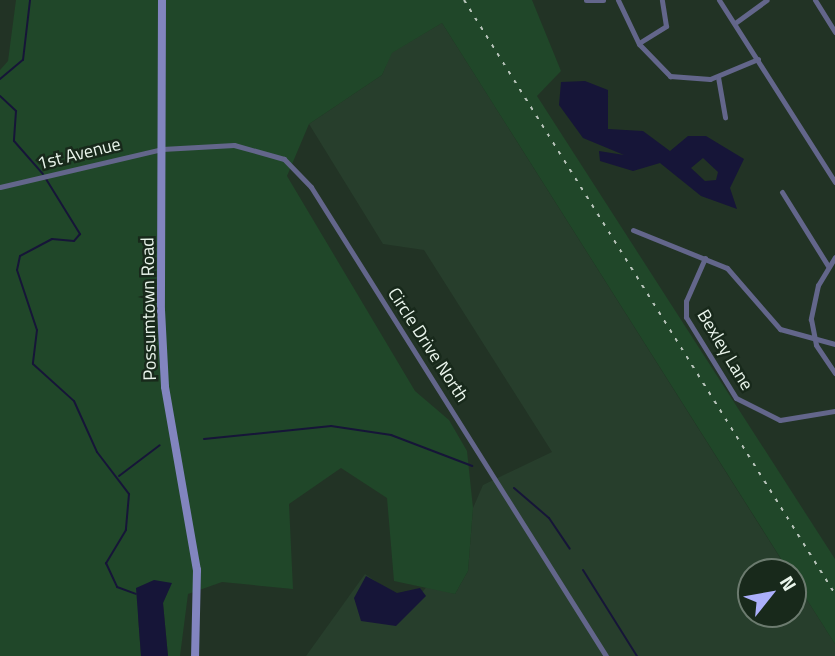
<!DOCTYPE html>
<style>
body{margin:0}
#map{position:relative;width:835px;height:656px;overflow:hidden;background:#223325;font-family:"Titillium Web",sans-serif}
div>[style]{position:absolute}
[style*='--x']{left:calc(var(--x)*1px);top:calc(var(--y)*1px);width:calc(var(--w)*1px);rotate:calc(var(--a)*1deg)}
.built>*{inset:0;background:#273e2c}
.green>*{inset:0;background:#204729}
.water>*{inset:0;background:#161538}
.stream>*{height:2px;margin:-1px;padding:0 1px;transform-origin:1px;border-radius:1px;background:#161538}
.street>*{height:5px;margin:-2.5px;padding:0 2.5px;transform-origin:2.5px;border-radius:2.5px;background:#63668b}
.secondary>*{height:8px;margin:-4px;padding:0 4px;transform-origin:4px;border-radius:4px;background:#8285bf}
.rail>*{height:2px;margin-top:-1px;transform-origin:0;background:repeating-linear-gradient(90deg,#b9c5bb 0 3.5px,transparent 0 10.5px)}
span{translate:-50% -50%;white-space:nowrap;text-align:center;line-height:1.15;-webkit-text-stroke:5px #18291b;paint-order:stroke}
.street-label{font-size:18px;color:#eaf5ec}
.north{position:absolute;left:737px;top:558px;width:70px;height:70px;box-sizing:border-box;background:#18291b;border:2px solid #6c7b6f;border-radius:50%;rotate:59deg;font-size:19px;font-weight:700;line-height:28px;text-align:center;color:#eaf5ec}
.north::after{content:'';display:block;margin:auto;width:24px;height:32px;background:#abaffb;clip-path:polygon(50% 0,100% 100%,50% 72%,0 100%)}
</style>
<div id="map">
<div class="built">
<div style="clip-path:polygon(442px 23px,789px 572px,751px 572px,751px 614px,793px 614px,793px 578px,835px 644px,835px 656px,306px 656px,365px 574px,412px 606px,427px 586px,455px 594px,468px 571px,473px 508px,483px 485px,552px 452px,424px 250px,383px 244px,309px 124px,382px 75px,391px 53px)"></div>
</div>
<div class="green">
<div style="clip-path:polygon(16px 0,532px 0,561px 71px,537px 96px,835px 559px,835px 644px,442px 23px,392px 53px,382px 75px,309px 124px,287px 176px,415px 391px,449px 420px,467px 451px,473px 508px,468px 571px,455px 594px,394px 581px,387px 498px,341px 468px,289px 504px,293px 589px,222px 582px,188px 594px,180px 656px,168px 656px,163px 603px,171px 583px,138px 617px,141px 656px,0 656px,0 70px,8px 61px)"></div>
</div>
<div class="water">
<div style="clip-path:polygon(evenodd,585px 81px,608px 90px,608px 129px,643px 131px,670px 151px,688px 136px,706px 136px,744px 159px,730px 188px,737px 209px,701px 196px,660px 163px,633px 171px,600px 161px,599px 151px,624px 155px,583px 138px,559px 105px,561px 82px,585px 81px,703px 158px,718px 172px,716px 180px,705px 181px,691px 168px,703px 158px)"></div>
<div style="clip-path:polygon(366px 576px,397px 593px,420px 588px,426px 596px,396px 626px,361px 621px,354px 598px)"></div>
<div style="clip-path:polygon(154px 580px,172px 583px,163px 603px,168px 656px,141px 656px,136px 588px)"></div>
</div>
<div class="stream">
<div style="--x:0;--y:79;--w:30;--a:-40"></div>
<div style="--x:23;--y:60;--w:60;--a:-83.3"></div>
<div style="--x:0;--y:96;--w:22;--a:43"></div>
<div style="--x:16;--y:111;--w:30;--a:94"></div>
<div style="--x:14;--y:141;--w:44;--a:48.7"></div>
<div style="--x:46;--y:179;--w:65;--a:58.3"></div>
<div style="--x:80;--y:234;--w:9;--a:131"></div>
<div style="--x:74;--y:241;--w:22;--a:-175"></div>
<div style="--x:52;--y:239;--w:36;--a:152"></div>
<div style="--x:20;--y:256;--w:14;--a:102"></div>
<div style="--x:17;--y:270;--w:63;--a:71.6"></div>
<div style="--x:37;--y:330;--w:34;--a:97"></div>
<div style="--x:33;--y:364;--w:55;--a:42.1"></div>
<div style="--x:74;--y:401;--w:56;--a:65.7"></div>
<div style="--x:97;--y:452;--w:53;--a:52.7"></div>
<div style="--x:129;--y:494;--w:36;--a:95"></div>
<div style="--x:126;--y:530;--w:39;--a:121"></div>
<div style="--x:106;--y:563;--w:26;--a:65"></div>
<div style="--x:117;--y:587;--w:20;--a:20"></div>
<div style="--x:204;--y:439;--w:128;--a:-5.8"></div>
<div style="--x:331;--y:426;--w:61;--a:8.5"></div>
<div style="--x:391;--y:435;--w:87;--a:20.9"></div>
<div style="--x:119;--y:476;--w:51;--a:-37.1"></div>
<div style="--x:514;--y:488;--w:46;--a:40.6"></div>
<div style="--x:549;--y:518;--w:37;--a:56"></div>
<div style="--x:583;--y:570;--w:102;--a:57.9"></div>
</div>
<div class="street">
<div style="--x:586;--y:0;--w:17;--a:0"></div>
<div style="--x:618;--y:0;--w:49;--a:64.5"></div>
<div style="--x:639;--y:44;--w:45;--a:45.9"></div>
<div style="--x:670;--y:76;--w:40;--a:4.3"></div>
<div style="--x:710;--y:79;--w:52;--a:-22.6"></div>
<div style="--x:719;--y:0;--w:216;--a:57.5"></div>
<div style="--x:815;--y:0;--w:38;--a:58"></div>
<div style="--x:735;--y:23;--w:39;--a:-36"></div>
<div style="--x:639;--y:43;--w:32;--a:-32"></div>
<div style="--x:666;--y:26;--w:26;--a:-99"></div>
<div style="--x:718;--y:77;--w:41;--a:80.1"></div>
<div style="--x:0;--y:187;--w:166;--a:-13.2"></div>
<div style="--x:162;--y:149;--w:72;--a:-3.2"></div>
<div style="--x:234;--y:145;--w:52;--a:15.6"></div>
<div style="--x:284;--y:159;--w:39;--a:46"></div>
<div style="--x:311;--y:187;--w:554;--a:57.83"></div>
<div style="--x:782;--y:192;--w:87;--a:58.1"></div>
<div style="--x:633;--y:230;--w:101;--a:22"></div>
<div style="--x:727;--y:268;--w:81;--a:49"></div>
<div style="--x:780;--y:329;--w:57;--a:15.3"></div>
<div style="--x:835;--y:257;--w:33;--a:121"></div>
<div style="--x:818;--y:285;--w:35;--a:102"></div>
<div style="--x:811;--y:319;--w:26;--a:79"></div>
<div style="--x:816;--y:345;--w:34;--a:56"></div>
<div style="--x:705;--y:258;--w:47;--a:113.8"></div>
<div style="--x:686;--y:301;--w:16;--a:90"></div>
<div style="--x:686;--y:317;--w:95;--a:58.3"></div>
<div style="--x:736;--y:398;--w:49;--a:26.6"></div>
<div style="--x:780;--y:420;--w:56;--a:-9.3"></div>
</div>
<div class="secondary">
<div style="--x:162;--y:0;--w:310;--a:90.2"></div>
<div style="--x:161;--y:310;--w:77;--a:87"></div>
<div style="--x:165;--y:387;--w:186;--a:80.1"></div>
<div style="--x:197;--y:570;--w:86;--a:91.3"></div>
</div>
<div class="rail">
<div style="--x:464;--y:0;--w:700;--a:58.01"></div>
</div>
<div class="street-label">
<span style="left:79px;top:154px;rotate:-14deg">1st Avenue</span>
<span style="left:149px;top:309px;rotate:-91deg">Possumtown Road</span>
<span style="left:428px;top:345px;rotate:57deg">Circle Drive North</span>
<span style="left:725px;top:350px;rotate:59deg">Bexley Lane</span>
</div>
<div class="north">N</div>
</div>
